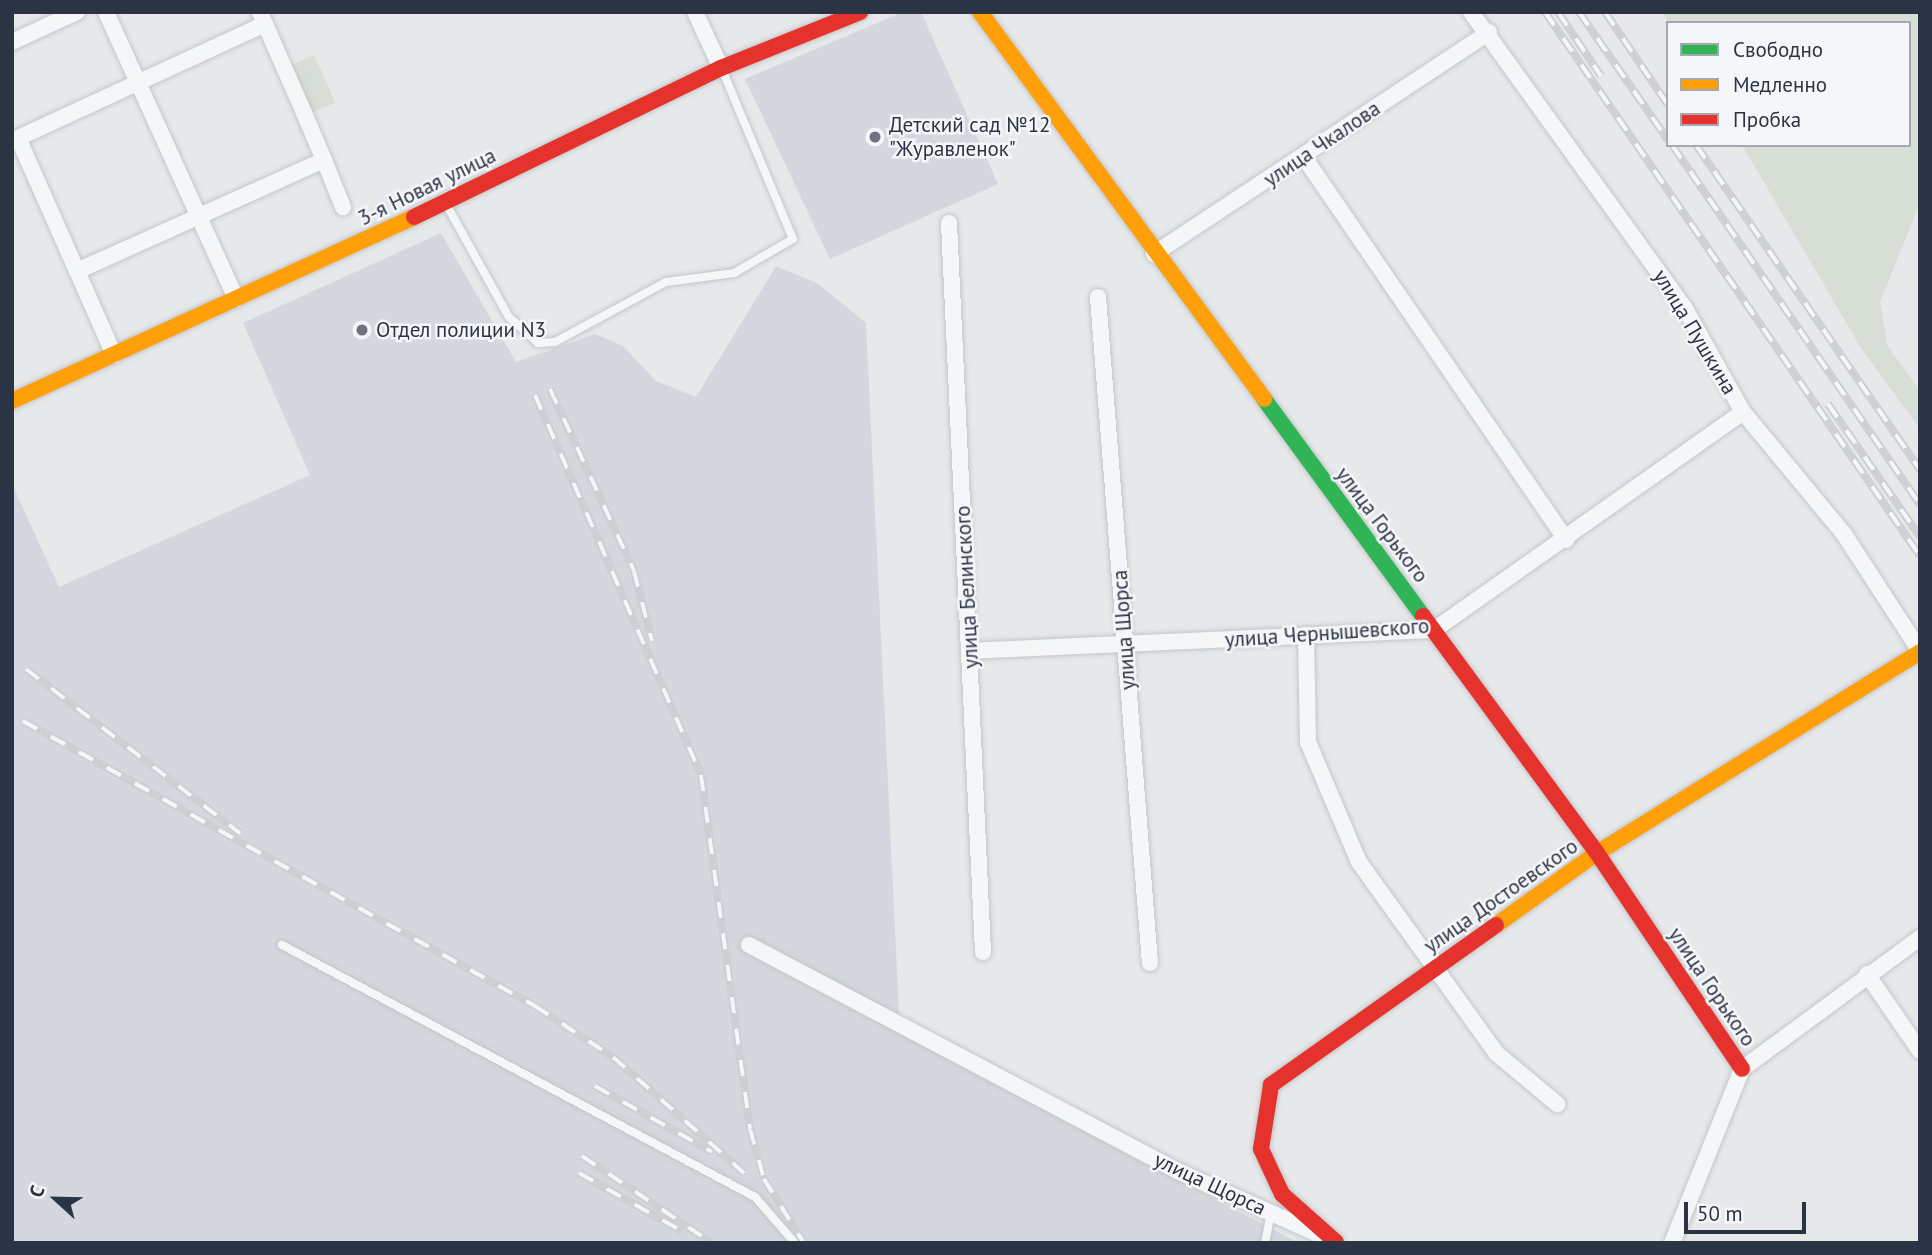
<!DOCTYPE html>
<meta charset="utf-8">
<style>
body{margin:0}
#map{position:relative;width:1932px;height:1255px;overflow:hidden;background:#e6e8ea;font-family:"PT Sans",sans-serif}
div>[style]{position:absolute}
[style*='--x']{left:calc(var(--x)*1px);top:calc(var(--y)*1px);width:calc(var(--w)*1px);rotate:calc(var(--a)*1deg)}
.built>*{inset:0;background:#d4d7dd}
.green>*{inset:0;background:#d6ded6;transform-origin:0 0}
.roads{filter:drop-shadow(0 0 2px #c4c6c8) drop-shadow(0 0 2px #c4c6c8)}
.lane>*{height:8px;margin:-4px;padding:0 4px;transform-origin:4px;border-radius:4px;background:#f5f6f7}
.street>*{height:16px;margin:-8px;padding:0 8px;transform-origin:8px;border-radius:8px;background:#f5f6f7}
.fast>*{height:16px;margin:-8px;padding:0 8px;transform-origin:8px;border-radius:8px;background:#30b455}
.slow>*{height:16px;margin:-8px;padding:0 8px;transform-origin:8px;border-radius:8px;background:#ff9f0a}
.jam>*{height:16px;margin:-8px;padding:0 8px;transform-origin:8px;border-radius:8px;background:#e5322d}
.rail>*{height:8px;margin-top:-4px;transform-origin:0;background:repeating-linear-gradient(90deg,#f4f6f9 0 16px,#cecfd2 0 32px);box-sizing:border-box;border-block:2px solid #cecfd2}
.dots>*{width:19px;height:19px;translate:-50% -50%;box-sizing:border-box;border:4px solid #f4f6f9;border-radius:50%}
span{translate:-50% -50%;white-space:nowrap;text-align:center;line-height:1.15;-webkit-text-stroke:5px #f4f6f9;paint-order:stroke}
.poi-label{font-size:21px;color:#2b3445}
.left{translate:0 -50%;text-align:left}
.street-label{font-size:21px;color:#2b3445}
.frame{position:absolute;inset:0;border:14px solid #2b3445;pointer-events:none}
.legend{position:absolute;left:1666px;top:21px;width:245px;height:126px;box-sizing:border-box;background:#f4f6f9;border:2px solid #a4a8b1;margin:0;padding:9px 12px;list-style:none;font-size:21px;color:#2b3445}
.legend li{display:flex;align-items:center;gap:14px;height:35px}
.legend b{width:35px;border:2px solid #a4a8b1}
.north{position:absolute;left:21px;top:1164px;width:70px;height:70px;-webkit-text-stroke:5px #f4f6f9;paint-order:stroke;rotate:292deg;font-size:19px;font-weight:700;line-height:28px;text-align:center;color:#2b3445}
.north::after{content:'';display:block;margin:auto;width:24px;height:32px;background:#2b3445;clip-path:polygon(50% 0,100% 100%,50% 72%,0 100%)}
.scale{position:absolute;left:1684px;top:1202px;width:122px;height:32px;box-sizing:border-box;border:4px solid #2b3445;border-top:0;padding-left:9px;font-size:21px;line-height:24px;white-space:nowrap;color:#2b3445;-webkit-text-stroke:5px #f4f6f9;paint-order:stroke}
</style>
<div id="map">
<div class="built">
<div style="clip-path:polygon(903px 12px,921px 12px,998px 184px,830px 259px,745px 79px)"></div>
<div style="clip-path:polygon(441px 233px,516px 362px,595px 334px,623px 346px,656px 381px,696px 397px,776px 266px,817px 283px,866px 323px,900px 1034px,1299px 1243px,12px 1243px,12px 484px,59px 587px,310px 475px,243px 323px)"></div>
</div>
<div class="green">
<div style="clip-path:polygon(1663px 12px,1920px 12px,1920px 203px,1880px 302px,1887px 345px,1920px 391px,1920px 429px,1861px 348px,1742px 145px,1909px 145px,1909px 23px,1669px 23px)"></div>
<div style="left:314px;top:55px;width:52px;height:29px;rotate:66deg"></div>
</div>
<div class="roads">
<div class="lane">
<div style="--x:446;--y:204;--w:129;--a:60.9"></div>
<div style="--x:509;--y:317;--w:39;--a:42"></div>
<div style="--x:538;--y:343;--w:17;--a:-3"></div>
<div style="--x:555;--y:342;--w:126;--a:-28.4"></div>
<div style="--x:666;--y:282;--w:69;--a:-7.5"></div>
<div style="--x:734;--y:273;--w:68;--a:-30"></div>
<div style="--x:793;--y:239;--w:181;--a:-112.7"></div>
<div style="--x:282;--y:945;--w:536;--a:28.05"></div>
<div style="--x:755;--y:1197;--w:61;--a:49"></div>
<div style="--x:1265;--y:1243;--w:31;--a:-79"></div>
</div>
<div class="street">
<div style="--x:106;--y:12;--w:315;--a:65.6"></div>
<div style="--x:260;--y:12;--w:13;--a:67"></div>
<div style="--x:265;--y:24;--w:97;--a:66.3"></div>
<div style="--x:304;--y:113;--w:51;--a:66.9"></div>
<div style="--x:324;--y:160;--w:271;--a:155.8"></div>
<div style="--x:77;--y:271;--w:145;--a:-113.9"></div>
<div style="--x:18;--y:138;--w:272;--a:-24.8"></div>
<div style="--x:695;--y:12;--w:62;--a:65.1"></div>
<div style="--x:1471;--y:12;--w:364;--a:54.2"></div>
<div style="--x:1684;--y:307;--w:120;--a:60.7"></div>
<div style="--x:1743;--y:412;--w:158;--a:50.4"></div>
<div style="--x:1844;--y:534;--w:140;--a:57"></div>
<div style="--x:12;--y:42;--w:72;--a:-24.8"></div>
<div style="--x:1304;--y:157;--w:464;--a:55.6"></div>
<div style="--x:324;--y:160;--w:51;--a:68"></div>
<div style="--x:949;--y:223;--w:730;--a:87.33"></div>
<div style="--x:1154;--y:254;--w:402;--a:-33.5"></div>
<div style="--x:77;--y:271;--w:92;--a:66.2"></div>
<div style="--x:1098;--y:297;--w:668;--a:85.54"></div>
<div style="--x:1306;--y:635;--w:107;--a:88.9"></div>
<div style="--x:1308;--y:742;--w:130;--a:67"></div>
<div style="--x:1359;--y:862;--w:235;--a:54.3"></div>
<div style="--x:1496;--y:1053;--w:80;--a:39.9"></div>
<div style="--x:970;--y:651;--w:464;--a:-2.6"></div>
<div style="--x:1434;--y:630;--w:378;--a:-35.2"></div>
<div style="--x:749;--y:945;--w:487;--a:27.8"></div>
<div style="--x:1180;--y:1172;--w:154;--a:24.2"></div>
<div style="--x:1867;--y:974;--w:93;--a:55.5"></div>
<div style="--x:1672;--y:1243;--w:188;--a:-68.1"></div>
<div style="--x:1742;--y:1069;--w:221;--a:-36.4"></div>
</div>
<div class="fast">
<div style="--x:1264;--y:399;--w:269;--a:53.8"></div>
</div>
<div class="slow">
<div style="--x:980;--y:12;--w:480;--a:53.7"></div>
<div style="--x:12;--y:401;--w:442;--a:-24.6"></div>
<div style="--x:1496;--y:925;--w:124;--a:-35.5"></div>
<div style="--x:1597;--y:853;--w:380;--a:-31.9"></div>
</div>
<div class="jam">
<div style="--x:414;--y:217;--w:341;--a:-25.9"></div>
<div style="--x:721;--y:68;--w:150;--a:-21.9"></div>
<div style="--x:1423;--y:616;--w:294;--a:53.7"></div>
<div style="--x:1597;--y:853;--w:260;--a:56.1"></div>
<div style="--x:1336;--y:1242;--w:72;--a:-138.4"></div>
<div style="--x:1282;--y:1194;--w:50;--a:-115"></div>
<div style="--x:1261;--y:1149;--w:65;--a:-81.1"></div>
<div style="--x:1271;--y:1085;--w:276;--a:-35.4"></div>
</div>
</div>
<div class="rail">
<div style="--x:1545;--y:12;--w:661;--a:55.42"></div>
<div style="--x:1558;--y:12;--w:77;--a:56.1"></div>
<div style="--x:1579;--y:12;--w:156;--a:55.2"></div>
<div style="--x:1605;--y:12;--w:112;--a:55.9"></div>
<div style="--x:1672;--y:145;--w:437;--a:55.4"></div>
<div style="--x:1696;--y:145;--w:395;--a:55.4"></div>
<div style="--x:550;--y:389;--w:200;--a:65.2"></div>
<div style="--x:634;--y:571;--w:72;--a:75.6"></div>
<div style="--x:535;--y:395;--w:415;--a:66.4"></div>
<div style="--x:701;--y:775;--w:357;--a:82.1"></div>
<div style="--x:750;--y:1129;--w:52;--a:74.4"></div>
<div style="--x:764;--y:1179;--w:75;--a:58"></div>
<div style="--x:1828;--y:404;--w:162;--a:55.3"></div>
<div style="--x:26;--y:669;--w:270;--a:37.5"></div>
<div style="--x:23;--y:721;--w:586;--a:29.1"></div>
<div style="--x:535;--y:1006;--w:93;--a:33.2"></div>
<div style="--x:613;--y:1057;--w:175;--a:41.5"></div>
<div style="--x:595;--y:1086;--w:134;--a:29.4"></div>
<div style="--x:582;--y:1156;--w:156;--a:33.8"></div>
<div style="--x:579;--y:1173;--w:118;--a:29.4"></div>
</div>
<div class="dots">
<div style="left:875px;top:137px;background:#6c737f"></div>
<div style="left:362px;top:330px;background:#6c737f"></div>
</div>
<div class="poi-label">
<span class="left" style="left:889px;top:137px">Детский сад №12<br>"Журавленок"</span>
<span class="left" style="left:376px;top:330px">Отдел полиции N3</span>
</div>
<div class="street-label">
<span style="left:1322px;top:144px;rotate:-34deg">улица Чкалова</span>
<span style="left:427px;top:187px;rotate:-26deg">3-я Новая улица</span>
<span style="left:1695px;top:332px;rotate:59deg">улица Пушкина</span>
<span style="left:1382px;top:525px;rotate:53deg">улица Горького</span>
<span style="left:967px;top:587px;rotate:-93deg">улица Белинского</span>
<span style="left:1124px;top:630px;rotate:-94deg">улица Щорса</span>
<span style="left:1327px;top:633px;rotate:-4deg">улица Чернышевского</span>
<span style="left:1501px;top:896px;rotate:-35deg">улица Достоевского</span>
<span style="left:1712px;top:987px;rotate:56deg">улица Горького</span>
<span style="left:1210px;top:1184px;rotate:25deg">улица Щорса</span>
</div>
<div class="frame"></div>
<ul class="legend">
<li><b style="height:9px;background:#30b455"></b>Свободно</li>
<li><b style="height:9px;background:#ff9f0a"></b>Медленно</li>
<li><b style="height:9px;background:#e5322d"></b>Пробка</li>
</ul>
<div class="north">С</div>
<div class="scale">50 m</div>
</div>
